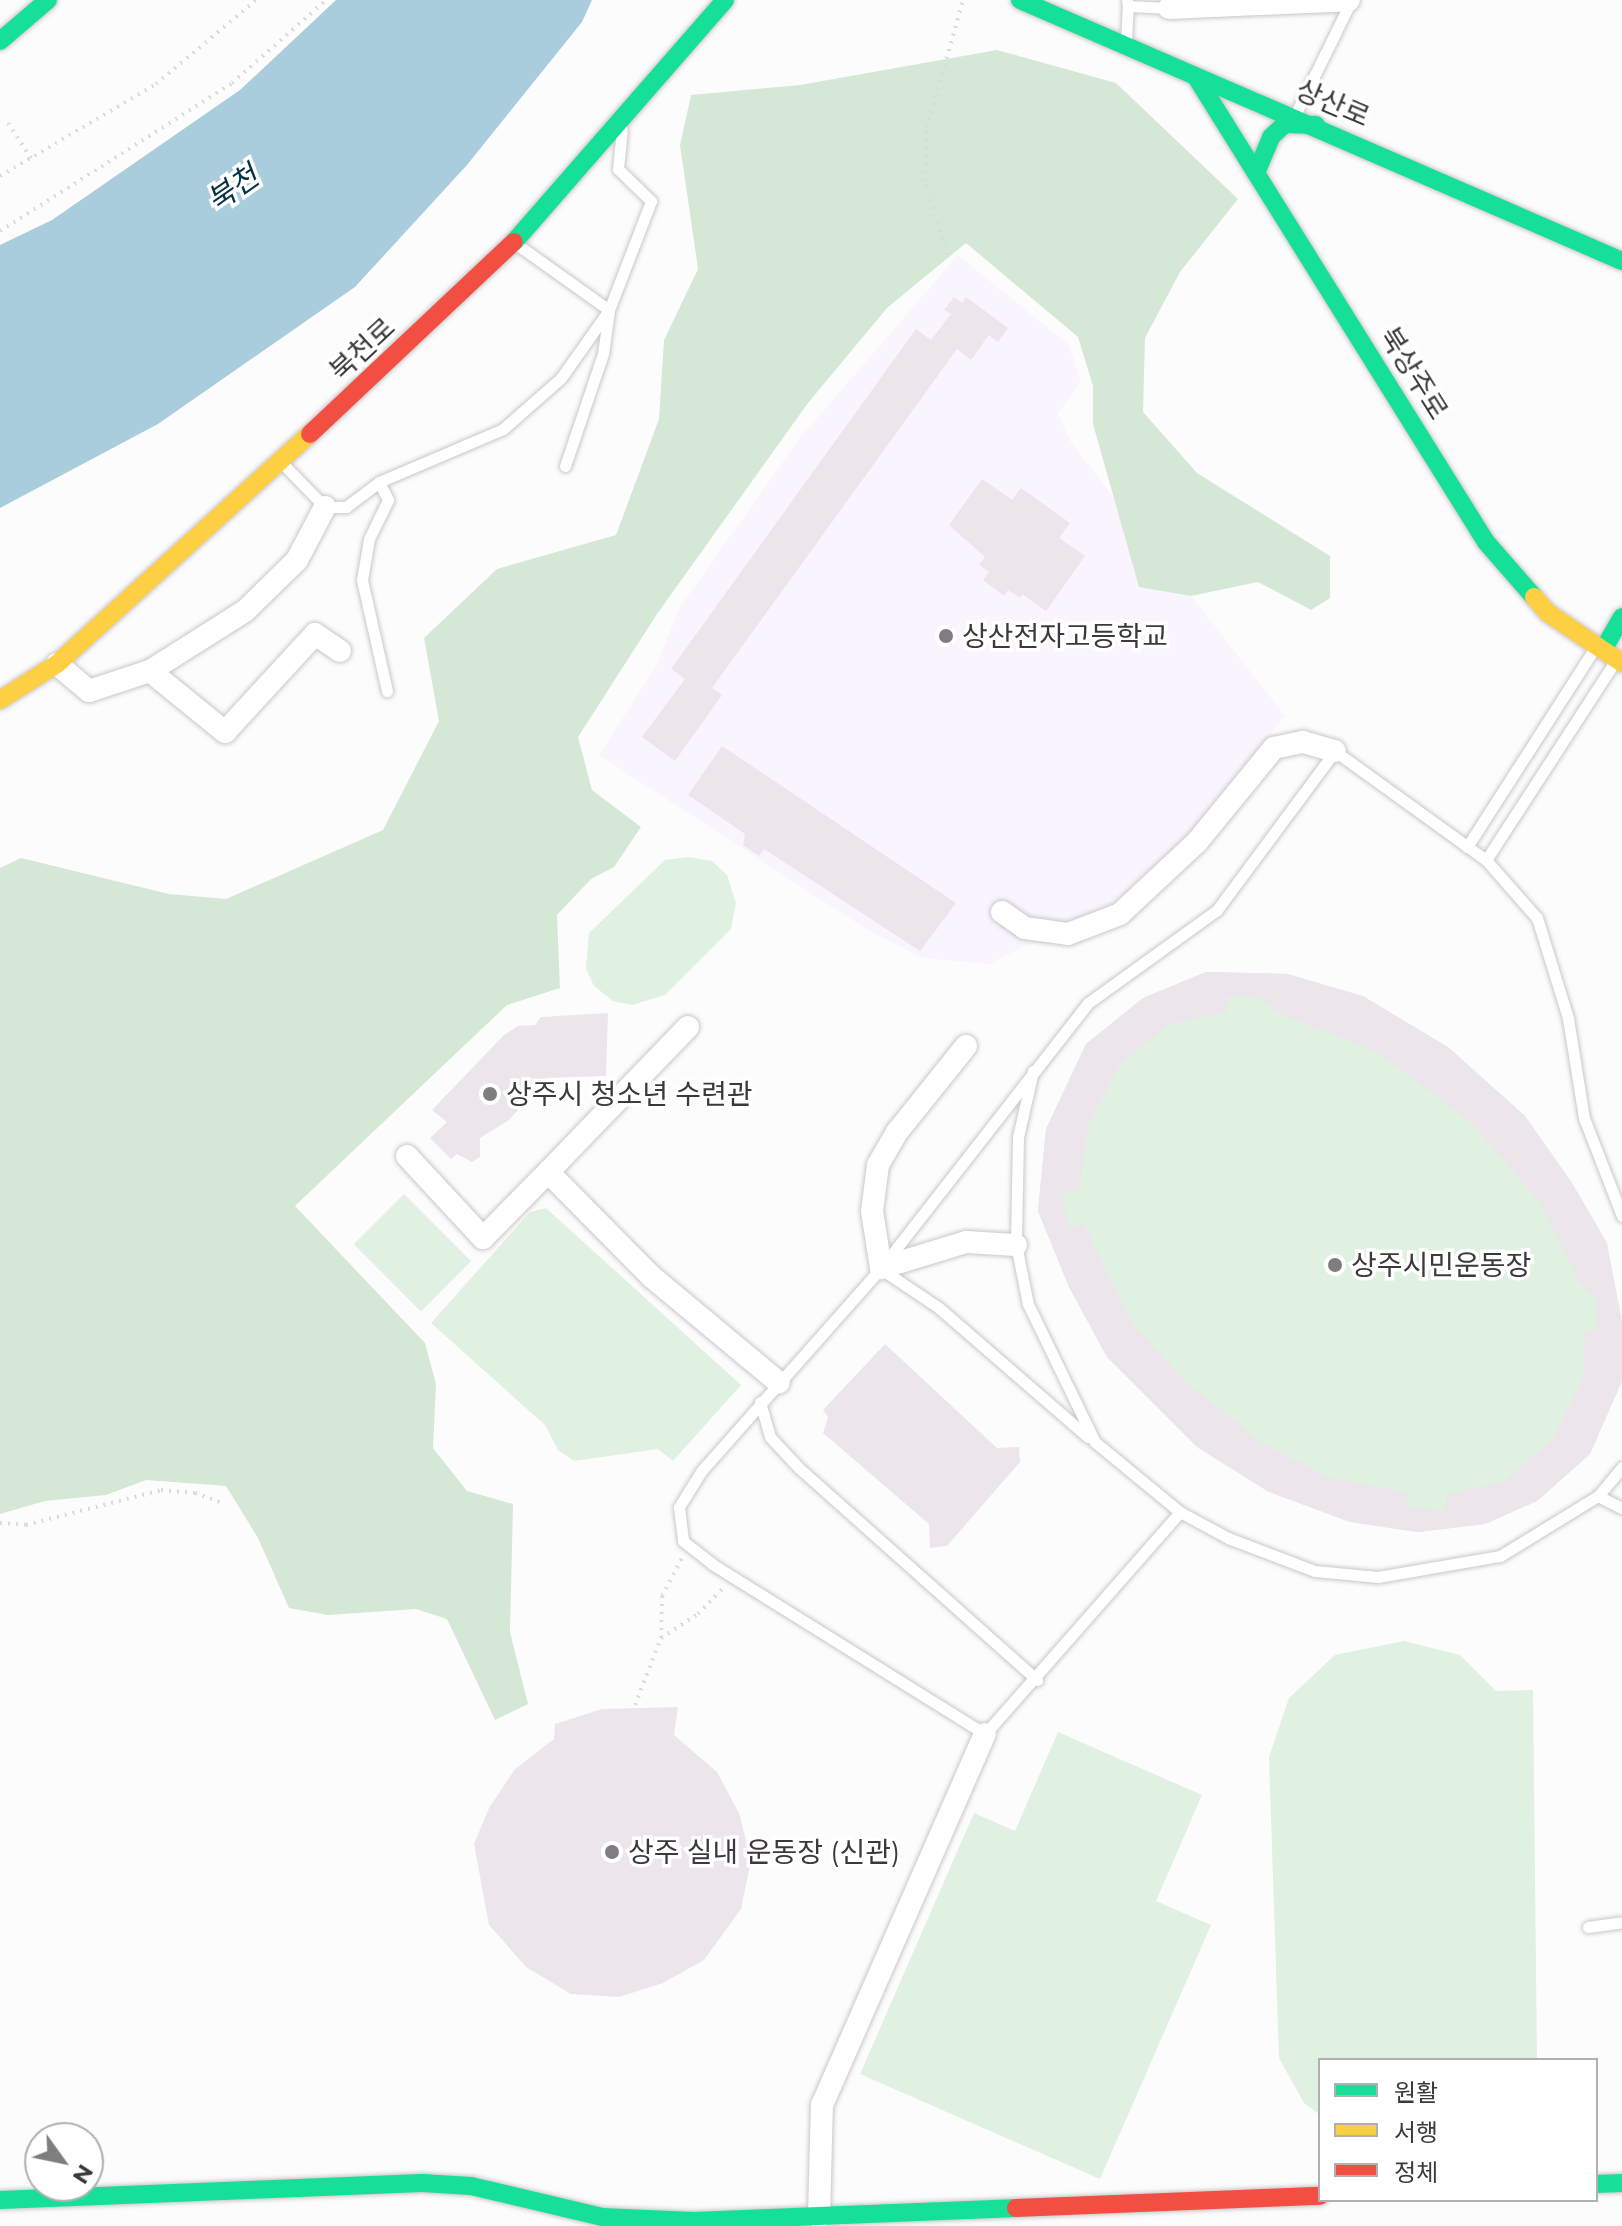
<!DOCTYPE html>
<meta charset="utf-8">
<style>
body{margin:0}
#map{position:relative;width:1622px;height:2226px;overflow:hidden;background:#fdfcfd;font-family:Montserrat,"Noto Sans KR",sans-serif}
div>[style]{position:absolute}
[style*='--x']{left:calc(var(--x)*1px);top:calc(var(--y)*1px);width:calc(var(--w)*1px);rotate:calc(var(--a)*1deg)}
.education>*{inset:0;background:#f9f4fe}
.green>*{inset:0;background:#e0f0e1;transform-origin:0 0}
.forest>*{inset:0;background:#d4e8d5}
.water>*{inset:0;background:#aacddd}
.building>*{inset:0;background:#ece5ec}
.path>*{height:4px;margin-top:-2px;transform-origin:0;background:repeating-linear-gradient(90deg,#dcdbdc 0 2px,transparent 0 8px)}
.roads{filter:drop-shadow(0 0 2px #cac7c9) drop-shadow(0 0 2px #cac7c9)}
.lane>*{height:11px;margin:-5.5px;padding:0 5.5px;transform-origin:5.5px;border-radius:5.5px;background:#fff}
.street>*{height:22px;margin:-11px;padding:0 11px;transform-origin:11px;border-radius:11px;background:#fff}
.fast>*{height:18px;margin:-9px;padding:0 9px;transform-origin:9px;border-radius:9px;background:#16e098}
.slow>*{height:18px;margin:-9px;padding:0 9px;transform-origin:9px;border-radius:9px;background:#ffcf43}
.jam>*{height:18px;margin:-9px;padding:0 9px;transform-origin:9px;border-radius:9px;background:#f24e42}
.dots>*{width:22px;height:22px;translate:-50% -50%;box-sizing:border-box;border:4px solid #fff;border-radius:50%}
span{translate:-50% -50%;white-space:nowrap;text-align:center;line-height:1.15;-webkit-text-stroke:7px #fff;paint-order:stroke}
.street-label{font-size:28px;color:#3d383d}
.poi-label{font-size:28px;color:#3d383d}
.left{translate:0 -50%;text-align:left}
.water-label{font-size:30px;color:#063445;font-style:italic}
.legend{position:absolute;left:1318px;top:2058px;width:280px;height:144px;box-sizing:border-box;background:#fff;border:2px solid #b1afb1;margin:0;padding:10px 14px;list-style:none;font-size:24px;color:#3d383d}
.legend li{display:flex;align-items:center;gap:16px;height:40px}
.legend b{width:40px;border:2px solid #b1afb1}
.north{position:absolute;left:24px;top:2122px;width:80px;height:80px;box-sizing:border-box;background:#fff;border:2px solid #b1afb1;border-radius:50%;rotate:123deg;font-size:22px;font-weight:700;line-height:32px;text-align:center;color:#3d383d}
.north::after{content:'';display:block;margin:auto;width:28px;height:36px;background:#807d80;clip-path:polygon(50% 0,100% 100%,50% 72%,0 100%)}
</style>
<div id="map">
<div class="education">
<div style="clip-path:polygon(958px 255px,1069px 345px,1081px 382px,1058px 413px,1070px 441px,1285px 716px,1187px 835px,1116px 901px,989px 964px,922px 958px,866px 929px,599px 755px,656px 666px,680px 607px,799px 439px)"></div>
</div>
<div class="green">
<div style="clip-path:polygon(688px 857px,712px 861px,727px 875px,736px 903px,731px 929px,665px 995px,632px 1005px,613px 1001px,594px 986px,586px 969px,589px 933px,665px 860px)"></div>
<div style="clip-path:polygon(1206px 972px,1288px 974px,1448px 1047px,1525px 1116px,1572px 1183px,1607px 1243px,1622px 1381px,1590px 1454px,1537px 1501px,1485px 1524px,1418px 1532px,1350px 1522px,1269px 1492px,1197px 1447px,1107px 1357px,1069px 1287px,1038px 1211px,1046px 1129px,1086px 1044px,1143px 998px)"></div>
<div style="left:404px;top:1194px;width:95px;height:71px;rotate:45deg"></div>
<div style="clip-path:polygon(546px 1208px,741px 1385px,673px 1461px,658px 1449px,574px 1461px,558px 1450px,545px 1425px,431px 1323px,530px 1212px)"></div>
<div style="clip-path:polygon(1404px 1641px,1460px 1655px,1496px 1691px,1533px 1690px,1537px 2060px,1320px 2060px,1320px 2115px,1304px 2103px,1279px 2058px,1269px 1757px,1289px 1698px,1335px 1655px)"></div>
<div style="clip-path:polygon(1058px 1732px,1202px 1795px,1156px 1901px,1211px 1925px,1100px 2179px,860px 2074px,974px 1813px,1015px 1831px)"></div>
</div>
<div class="forest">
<div style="clip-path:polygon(997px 50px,1116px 83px,1238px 199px,1180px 272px,1145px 338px,1143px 412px,1197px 473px,1330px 556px,1330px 598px,1311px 610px,1258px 582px,1191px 596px,1139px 587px,1093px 424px,1093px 386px,1078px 337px,966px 243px,887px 308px,808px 403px,657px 614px,578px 737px,592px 790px,641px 827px,614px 867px,591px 879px,557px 915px,560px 988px,507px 1005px,295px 1206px,425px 1343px,436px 1384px,433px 1448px,467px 1491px,513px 1504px,510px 1632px,528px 1704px,495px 1720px,447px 1619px,416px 1609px,328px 1615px,289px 1608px,258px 1538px,226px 1486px,146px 1480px,106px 1495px,45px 1501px,0 1514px,0 868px,21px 858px,169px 894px,226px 899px,383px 830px,439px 721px,424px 638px,497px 569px,616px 535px,659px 419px,664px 340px,698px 269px,680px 145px,691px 95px,800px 85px)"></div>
</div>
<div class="water">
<div style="clip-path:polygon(336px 0,592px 0,582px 22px,467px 165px,355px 287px,158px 424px,0 508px,0 245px,52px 220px,240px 90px)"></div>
</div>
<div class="building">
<div style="clip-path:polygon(954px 297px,962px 303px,966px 297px,1008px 328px,998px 342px,989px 335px,971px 360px,957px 349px,712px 688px,722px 695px,675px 761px,642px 737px,685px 679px,671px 669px,916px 329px,931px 340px,951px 314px,944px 310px)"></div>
<div style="clip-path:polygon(982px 479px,1012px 500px,1021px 488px,1070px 523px,1059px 538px,1085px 556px,1046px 611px,1022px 594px,1020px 598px,1008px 590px,1004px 596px,983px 580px,989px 572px,979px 565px,985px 557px,949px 525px)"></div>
<div style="clip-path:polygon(722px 746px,956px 903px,920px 951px,764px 849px,759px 856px,743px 845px,745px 834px,688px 795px)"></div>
<div style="clip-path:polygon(evenodd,1206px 972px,1288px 974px,1363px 996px,1448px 1047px,1525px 1116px,1572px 1183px,1607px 1243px,1622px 1321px,1622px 1381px,1590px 1454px,1537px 1501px,1485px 1524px,1418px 1532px,1350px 1522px,1269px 1492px,1197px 1447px,1107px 1357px,1069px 1287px,1038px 1211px,1046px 1129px,1086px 1044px,1143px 998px,1206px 972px,1227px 996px,1260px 998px,1284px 1016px,1376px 1051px,1473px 1124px,1541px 1204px,1578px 1280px,1597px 1300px,1597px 1330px,1585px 1331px,1583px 1378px,1552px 1440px,1503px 1482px,1447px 1494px,1445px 1510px,1407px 1508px,1409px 1493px,1330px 1478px,1263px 1444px,1188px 1384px,1133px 1325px,1084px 1225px,1068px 1228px,1062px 1194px,1079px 1190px,1089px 1123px,1120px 1064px,1170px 1024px,1228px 1011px,1227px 996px)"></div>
<div style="clip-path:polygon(608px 1013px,606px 1076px,546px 1078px,509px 1120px,480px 1138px,480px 1157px,472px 1162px,457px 1154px,451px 1159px,430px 1138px,447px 1122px,432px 1110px,504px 1035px,518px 1026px,535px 1025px,541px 1017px)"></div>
<div style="clip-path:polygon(885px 1344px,997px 1448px,1019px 1447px,1020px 1462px,947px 1546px,930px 1548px,929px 1524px,823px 1433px,828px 1417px,823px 1410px)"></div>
<div style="clip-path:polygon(678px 1707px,674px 1735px,717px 1772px,739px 1813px,751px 1860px,741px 1909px,704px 1960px,663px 1983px,619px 1997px,571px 1994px,526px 1967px,489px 1925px,474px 1844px,489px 1808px,515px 1769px,554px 1739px,555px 1724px,602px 1709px)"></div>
</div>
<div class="path">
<div style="--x:8;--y:123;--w:42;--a:56.7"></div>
<div style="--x:0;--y:176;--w:181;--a:-30.5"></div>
<div style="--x:156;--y:84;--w:131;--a:-40"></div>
<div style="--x:0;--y:231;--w:275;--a:-32.5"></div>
<div style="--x:232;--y:83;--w:125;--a:-41.4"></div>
<div style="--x:947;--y:255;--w:77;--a:-106.6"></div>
<div style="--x:925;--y:181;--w:53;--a:-87.8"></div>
<div style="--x:927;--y:128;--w:133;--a:-74.3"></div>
<div style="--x:0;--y:1523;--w:26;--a:4"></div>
<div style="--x:26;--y:1525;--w:139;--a:-14.5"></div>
<div style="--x:161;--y:1490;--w:34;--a:5"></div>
<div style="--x:195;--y:1493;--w:29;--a:20"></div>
<div style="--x:661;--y:1638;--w:44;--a:-33"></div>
<div style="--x:698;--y:1614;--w:37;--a:-46"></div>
<div style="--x:635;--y:1705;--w:72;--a:-68.8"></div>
<div style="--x:661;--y:1638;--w:42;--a:-88.6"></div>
<div style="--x:662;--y:1596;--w:43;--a:-62.2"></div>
</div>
<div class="roads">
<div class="lane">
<div style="--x:1127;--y:0;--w:6;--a:81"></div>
<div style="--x:1128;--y:6;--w:41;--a:2.8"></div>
<div style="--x:1126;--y:41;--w:35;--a:-87"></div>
<div style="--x:1295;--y:115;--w:127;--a:-63.8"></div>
<div style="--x:282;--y:463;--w:62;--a:45.7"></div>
<div style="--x:325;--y:507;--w:21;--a:0"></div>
<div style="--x:346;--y:507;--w:41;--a:-37.1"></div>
<div style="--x:379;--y:482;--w:135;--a:-23.1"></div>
<div style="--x:503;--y:429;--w:77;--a:-41.3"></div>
<div style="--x:561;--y:378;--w:83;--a:-54.8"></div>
<div style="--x:609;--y:310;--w:112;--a:-144.5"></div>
<div style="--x:565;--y:466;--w:118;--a:-71.3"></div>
<div style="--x:603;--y:354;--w:44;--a:-82.2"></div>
<div style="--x:609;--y:310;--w:117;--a:-68.9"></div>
<div style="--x:651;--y:201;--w:46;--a:-135.9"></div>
<div style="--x:618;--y:169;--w:40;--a:-84.3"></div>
<div style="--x:379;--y:482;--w:20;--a:63"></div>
<div style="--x:388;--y:500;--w:43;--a:116"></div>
<div style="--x:369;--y:539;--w:42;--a:99.7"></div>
<div style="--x:362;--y:580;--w:114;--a:77.3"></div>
<div style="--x:1467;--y:847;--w:235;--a:-57.3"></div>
<div style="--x:1486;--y:860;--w:235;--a:-57"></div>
<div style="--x:1033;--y:1071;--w:68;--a:102.8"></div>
<div style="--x:1018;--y:1137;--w:108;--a:91.1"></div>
<div style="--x:1016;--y:1245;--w:60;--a:78.5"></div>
<div style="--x:1028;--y:1304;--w:153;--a:64.1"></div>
<div style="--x:1095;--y:1442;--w:110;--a:39.5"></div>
<div style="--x:1622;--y:1216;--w:105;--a:-111.2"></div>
<div style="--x:1584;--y:1118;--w:101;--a:-99.1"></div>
<div style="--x:1568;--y:1018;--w:105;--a:-107.2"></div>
<div style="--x:1537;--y:918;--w:77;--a:-131.3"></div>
<div style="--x:1486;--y:860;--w:186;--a:-144.2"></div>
<div style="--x:1335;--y:751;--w:198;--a:126.6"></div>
<div style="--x:1217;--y:910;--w:159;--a:144.2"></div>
<div style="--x:1088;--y:1003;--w:336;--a:128"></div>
<div style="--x:881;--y:1268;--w:270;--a:131.5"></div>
<div style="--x:702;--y:1470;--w:44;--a:121.9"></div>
<div style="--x:679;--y:1507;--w:34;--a:83"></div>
<div style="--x:683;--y:1541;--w:37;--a:38"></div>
<div style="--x:712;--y:1564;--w:322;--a:31.9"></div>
<div style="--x:985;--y:1734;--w:295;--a:-48.7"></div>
<div style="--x:1180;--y:1512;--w:55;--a:28.4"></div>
<div style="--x:1228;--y:1538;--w:93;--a:20.8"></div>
<div style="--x:1315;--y:1571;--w:63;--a:5.4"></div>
<div style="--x:1378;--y:1577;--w:124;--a:-9.8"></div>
<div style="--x:1500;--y:1556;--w:115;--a:-31.5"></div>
<div style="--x:1598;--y:1496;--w:38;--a:-50"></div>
<div style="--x:881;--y:1269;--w:70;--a:33.9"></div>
<div style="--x:939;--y:1308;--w:197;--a:40.9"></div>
<div style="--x:760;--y:1402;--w:36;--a:74"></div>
<div style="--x:770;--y:1437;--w:42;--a:46.9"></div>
<div style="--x:799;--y:1468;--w:319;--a:41.7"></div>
<div style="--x:1598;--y:1496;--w:27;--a:27"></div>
<div style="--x:1588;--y:1927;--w:34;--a:-8"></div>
</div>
<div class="street">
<div style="--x:1169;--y:8;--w:180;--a:-2.5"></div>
<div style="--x:57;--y:664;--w:42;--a:40.2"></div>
<div style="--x:89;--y:691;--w:64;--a:-18.2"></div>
<div style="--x:150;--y:671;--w:112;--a:-32.3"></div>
<div style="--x:245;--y:611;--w:73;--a:-44.4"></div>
<div style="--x:297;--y:560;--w:60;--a:-62.2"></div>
<div style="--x:150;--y:671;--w:97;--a:39.1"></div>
<div style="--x:225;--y:732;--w:133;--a:-47.4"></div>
<div style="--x:315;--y:634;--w:30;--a:34"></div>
<div style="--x:1002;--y:912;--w:28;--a:35"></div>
<div style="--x:1025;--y:928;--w:43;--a:7.9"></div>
<div style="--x:1068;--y:934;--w:56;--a:-21"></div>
<div style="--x:1120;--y:914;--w:105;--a:-43.1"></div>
<div style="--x:1197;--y:842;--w:122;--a:-50.7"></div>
<div style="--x:1274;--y:748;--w:30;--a:-12"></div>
<div style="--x:1303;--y:742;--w:33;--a:16"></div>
<div style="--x:688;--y:1027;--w:202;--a:134"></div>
<div style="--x:548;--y:1172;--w:148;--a:45.3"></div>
<div style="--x:652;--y:1277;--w:165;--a:39.8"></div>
<div style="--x:966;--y:1046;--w:110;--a:128.7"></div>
<div style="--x:897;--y:1132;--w:38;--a:120"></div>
<div style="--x:878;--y:1165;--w:46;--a:97.4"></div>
<div style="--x:872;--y:1211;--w:58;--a:81"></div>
<div style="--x:881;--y:1268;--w:89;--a:-17"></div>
<div style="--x:966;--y:1242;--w:50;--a:3.4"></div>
<div style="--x:407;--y:1156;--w:112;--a:47.2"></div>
<div style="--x:483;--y:1238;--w:93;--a:-45.4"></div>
<div style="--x:819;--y:2217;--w:112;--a:-88.5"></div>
<div style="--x:822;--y:2105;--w:405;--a:-66.3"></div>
</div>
<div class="fast">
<div style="--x:1020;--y:0;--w:656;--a:23.44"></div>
<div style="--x:0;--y:41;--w:63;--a:-40.5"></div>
<div style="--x:1196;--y:77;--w:548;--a:58.05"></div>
<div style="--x:1486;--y:542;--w:73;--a:48.9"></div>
<div style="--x:1256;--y:173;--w:39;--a:-67"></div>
<div style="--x:1271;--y:137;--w:19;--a:-43"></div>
<div style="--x:1285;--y:124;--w:31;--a:2"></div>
<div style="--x:514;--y:242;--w:321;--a:-48.9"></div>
<div style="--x:1603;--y:650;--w:38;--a:-60"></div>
<div style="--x:1596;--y:2184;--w:26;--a:-2"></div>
<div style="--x:0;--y:2200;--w:422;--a:-2.3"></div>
<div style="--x:422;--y:2183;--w:49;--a:3.5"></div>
<div style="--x:471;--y:2186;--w:135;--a:13.3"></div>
<div style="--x:602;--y:2217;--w:92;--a:2.5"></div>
<div style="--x:694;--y:2221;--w:322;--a:-2.3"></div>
</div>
<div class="slow">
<div style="--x:1534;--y:597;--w:21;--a:49"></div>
<div style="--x:1548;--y:613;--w:89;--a:34"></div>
<div style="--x:0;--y:700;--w:67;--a:-32.3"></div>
<div style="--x:57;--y:664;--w:342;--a:-42.3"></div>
</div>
<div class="jam">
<div style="--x:310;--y:434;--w:280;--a:-43.3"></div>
<div style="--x:1016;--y:2208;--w:304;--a:-2.3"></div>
</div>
</div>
<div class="dots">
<div style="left:946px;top:636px;background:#807d80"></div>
<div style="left:490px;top:1094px;background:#807d80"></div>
<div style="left:1335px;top:1265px;background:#807d80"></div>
<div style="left:612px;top:1852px;background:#807d80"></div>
</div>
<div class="street-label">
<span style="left:1333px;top:103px;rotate:23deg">상산로</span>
<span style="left:362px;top:349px;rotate:-43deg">북천로</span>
<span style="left:1414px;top:373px;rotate:58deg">북상주로</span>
</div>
<div class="poi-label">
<span class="left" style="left:962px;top:636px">상산전자고등학교</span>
<span class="left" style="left:506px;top:1094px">상주시 청소년 수련관</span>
<span class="left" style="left:1351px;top:1265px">상주시민운동장</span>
<span class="left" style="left:628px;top:1852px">상주 실내 운동장 (신관)</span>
</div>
<div class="water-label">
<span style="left:233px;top:189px;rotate:-35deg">북천</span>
</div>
<ul class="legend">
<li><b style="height:10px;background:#16e098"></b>원활</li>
<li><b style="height:10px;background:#ffcf43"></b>서행</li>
<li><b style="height:10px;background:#f24e42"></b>정체</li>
</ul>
<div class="north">N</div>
</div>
